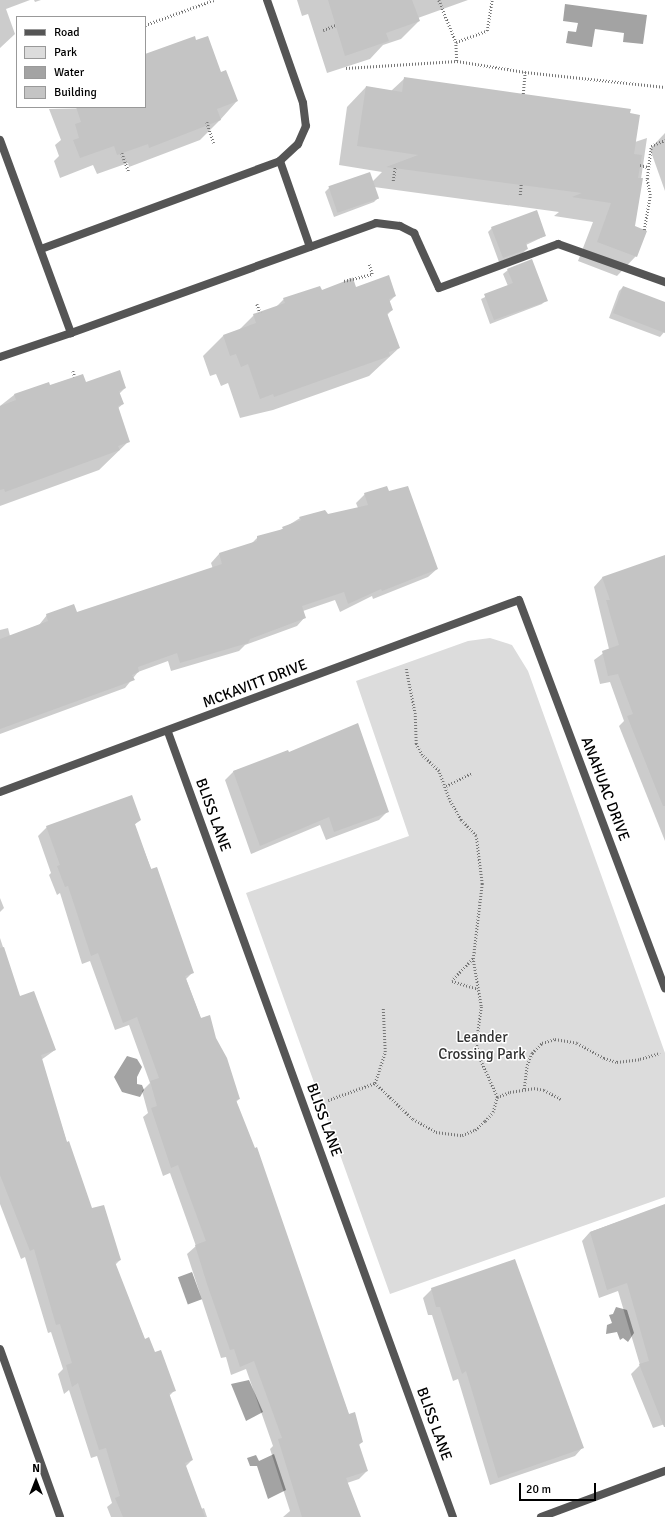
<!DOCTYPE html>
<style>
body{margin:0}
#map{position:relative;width:665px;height:1517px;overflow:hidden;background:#fff;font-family:Signika,sans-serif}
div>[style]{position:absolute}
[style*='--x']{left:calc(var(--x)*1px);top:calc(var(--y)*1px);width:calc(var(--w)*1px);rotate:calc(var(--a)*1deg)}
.green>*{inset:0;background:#dcdcdc}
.water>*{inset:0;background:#a3a3a3;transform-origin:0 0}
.shadow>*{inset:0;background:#0003}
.building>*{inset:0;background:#c4c4c4;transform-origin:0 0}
.path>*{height:2.5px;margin-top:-1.25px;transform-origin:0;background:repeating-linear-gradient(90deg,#777 0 1px,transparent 0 3px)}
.service>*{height:8px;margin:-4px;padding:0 4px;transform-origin:4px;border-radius:4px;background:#555}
.minor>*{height:8px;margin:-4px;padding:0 4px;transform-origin:4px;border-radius:4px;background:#555}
span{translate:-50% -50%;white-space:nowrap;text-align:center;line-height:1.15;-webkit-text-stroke:3px #fff;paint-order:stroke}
.street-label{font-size:15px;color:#000}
.park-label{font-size:15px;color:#333}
.legend{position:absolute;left:16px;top:16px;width:130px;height:92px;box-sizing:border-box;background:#fff;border:1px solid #999;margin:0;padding:5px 7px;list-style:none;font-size:12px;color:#000}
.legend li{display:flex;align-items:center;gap:8px;height:20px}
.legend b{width:20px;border:1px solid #999}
.north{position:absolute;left:16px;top:1461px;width:40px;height:40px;-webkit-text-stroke:3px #fff;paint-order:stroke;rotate:0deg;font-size:11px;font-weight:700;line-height:16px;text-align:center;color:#000}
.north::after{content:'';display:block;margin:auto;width:14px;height:18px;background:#000;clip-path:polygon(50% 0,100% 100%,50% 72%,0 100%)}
.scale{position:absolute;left:519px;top:1483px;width:77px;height:18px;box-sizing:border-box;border:2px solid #000;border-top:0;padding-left:5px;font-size:12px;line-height:14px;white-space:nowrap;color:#000;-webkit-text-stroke:3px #fff;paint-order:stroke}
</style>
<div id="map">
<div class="green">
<div style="clip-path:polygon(490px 638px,512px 645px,528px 671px,665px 1053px,665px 1197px,390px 1294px,246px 893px,409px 836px,356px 681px,468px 641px)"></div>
</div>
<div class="water">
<div style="clip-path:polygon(565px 4px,647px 15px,643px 44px,623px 42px,624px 33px,595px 29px,592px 47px,566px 43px,568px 31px,576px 32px,578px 23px,563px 21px)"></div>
<div style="clip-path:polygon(127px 1056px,137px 1059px,142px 1067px,137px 1077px,137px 1084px,142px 1085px,144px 1090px,140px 1097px,122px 1092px,114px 1077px)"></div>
<div style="left:192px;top:1272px;width:29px;height:15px;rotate:70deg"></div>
<div style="clip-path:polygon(616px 1307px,627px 1310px,634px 1333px,628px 1342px,623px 1338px,620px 1340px,617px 1332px,606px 1334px,607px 1325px,612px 1323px,609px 1315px,613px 1314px)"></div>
<div style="clip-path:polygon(249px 1380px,263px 1412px,246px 1421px,231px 1384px)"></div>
<div style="clip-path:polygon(274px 1454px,286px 1490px,268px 1499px,257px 1466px,250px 1466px,247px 1458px,256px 1455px,259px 1461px)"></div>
</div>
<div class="shadow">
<div style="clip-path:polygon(0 0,30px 0,6px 9px,15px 34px,0 48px)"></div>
<div style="clip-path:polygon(34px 0,41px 0,35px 2px)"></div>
<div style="clip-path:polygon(297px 0,468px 0,418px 18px,419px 21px,401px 39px,383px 45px,370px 59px,327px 73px,308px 14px,302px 16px)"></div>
<div style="clip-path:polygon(196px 41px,220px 73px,237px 101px,220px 120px,200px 140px,129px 167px,128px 163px,97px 174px,93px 165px,60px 178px,54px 161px,59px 156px,55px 145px,61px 140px,49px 109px,145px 107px,145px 55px)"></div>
<div style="clip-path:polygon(405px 78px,629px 114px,635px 142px,647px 138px,634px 227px,636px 256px,617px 276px,578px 261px,593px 222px,554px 216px,559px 212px,374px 187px,378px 198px,374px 202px,334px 217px,325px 192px,329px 188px,369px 174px,372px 182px,382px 172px,339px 165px,347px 107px,366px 87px,391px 91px)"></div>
<div style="clip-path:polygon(665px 133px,665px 191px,650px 149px)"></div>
<div style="clip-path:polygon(492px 228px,545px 236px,526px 245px,527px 249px,523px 253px,499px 262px,488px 232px)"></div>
<div style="clip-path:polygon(508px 270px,546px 300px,542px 304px,490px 324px,481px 299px,508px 286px,503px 274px)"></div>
<div style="clip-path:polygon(623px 287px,665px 303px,665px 331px,660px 337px,609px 318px,619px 291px)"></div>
<div style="clip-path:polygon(356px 288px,395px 296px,389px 302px,392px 310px,387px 315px,399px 348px,369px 376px,273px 410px,240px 418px,228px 383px,221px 386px,216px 374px,210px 376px,203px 356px,223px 336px,239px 330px,254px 315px,276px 307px,284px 299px,321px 291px)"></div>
<div style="clip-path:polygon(48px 383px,49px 386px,85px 383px,125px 388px,119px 394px,123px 404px,117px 409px,129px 441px,99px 470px,0 506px,0 406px,14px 395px)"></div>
<div style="clip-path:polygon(365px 494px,437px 569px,428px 577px,373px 599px,372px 596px,340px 612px,335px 600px,303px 611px,305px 617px,297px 626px,245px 645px,239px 651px,171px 671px,168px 661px,138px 672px,125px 688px,0 734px,0 630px,8px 628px,10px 636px,39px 625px,47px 615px,76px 613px,213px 569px,211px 563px,219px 554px,250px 545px,258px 537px,279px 531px,300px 518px,325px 511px,328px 515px,358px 508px,356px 503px)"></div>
<div style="clip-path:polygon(665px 556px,665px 841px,619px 726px,624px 721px,610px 682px,600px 684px,594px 660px,609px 649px,594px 587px,602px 578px)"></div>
<div style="clip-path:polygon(289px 753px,387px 812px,379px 820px,326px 840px,320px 825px,251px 854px,225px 780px,234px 771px)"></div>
<div style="clip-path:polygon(139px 820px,134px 825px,192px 973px,186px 979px,201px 1019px,215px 1038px,239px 1099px,236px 1102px,349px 1415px,362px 1442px,358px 1446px,367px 1471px,359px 1479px,347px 1483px,359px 1517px,283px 1517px,290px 1511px,270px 1449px,273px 1446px,246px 1369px,231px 1375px,226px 1357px,221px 1358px,187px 1254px,196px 1246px,170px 1173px,163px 1176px,143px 1117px,148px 1113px,142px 1091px,150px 1083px,129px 1025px,115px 1030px,90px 961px,82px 964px,60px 893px,57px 895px,49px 875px,51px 873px,38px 836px,47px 827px)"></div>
<div style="clip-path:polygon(0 898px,4px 908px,0 912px)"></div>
<div style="clip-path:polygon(0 938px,20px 998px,55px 1050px,41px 1060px,67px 1143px,91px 1210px,120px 1260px,115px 1265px,145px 1340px,175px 1390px,169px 1396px,192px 1460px,185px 1467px,201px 1509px,204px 1508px,207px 1517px,111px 1517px,107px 1507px,112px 1503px,97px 1456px,91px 1458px,69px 1390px,64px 1394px,58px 1374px,63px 1369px,51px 1332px,48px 1333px,25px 1257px,21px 1259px,0 1204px)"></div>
<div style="clip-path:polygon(665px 1205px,665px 1424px,653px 1428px,631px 1374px,640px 1365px,618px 1291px,599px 1298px,582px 1241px,590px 1232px)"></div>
<div style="clip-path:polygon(432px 1289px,583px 1447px,575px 1456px,490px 1485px,458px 1379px,453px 1381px,432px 1315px,428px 1315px,423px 1298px)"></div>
</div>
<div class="building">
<div style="clip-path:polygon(328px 0,412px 0,420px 21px,386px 33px,389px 41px,345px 56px)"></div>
<div style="clip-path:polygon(195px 36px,196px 40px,208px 36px,221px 72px,226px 70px,238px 101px,217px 109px,221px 120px,149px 148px,148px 144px,117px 155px,114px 146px,80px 158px,73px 140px,79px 138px,75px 124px,81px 122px,76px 107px,145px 107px,145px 54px)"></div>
<div style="clip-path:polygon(404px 77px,631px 109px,630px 113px,640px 115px,634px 154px,642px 155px,638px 178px,643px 178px,635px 226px,647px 231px,637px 257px,597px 242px,611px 203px,572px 197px,582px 193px,386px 167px,418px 155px,357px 146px,366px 86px,402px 92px)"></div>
<div style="left:370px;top:172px;width:28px;height:44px;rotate:71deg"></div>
<div style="clip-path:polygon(537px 210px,546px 236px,526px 243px,528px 249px,503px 258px,491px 227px)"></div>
<div style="clip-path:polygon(532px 259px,548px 301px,494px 320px,484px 294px,513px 283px,507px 269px)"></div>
<div style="clip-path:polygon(389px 275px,396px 296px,389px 299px,393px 310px,387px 313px,400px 348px,389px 352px,390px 356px,274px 397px,273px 394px,260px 399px,248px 364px,241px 367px,236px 354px,230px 356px,223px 335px,256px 323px,253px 314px,285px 303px,283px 298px,320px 286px,322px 290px,353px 278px,356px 287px)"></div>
<div style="clip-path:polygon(623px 286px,665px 302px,665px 333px,613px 313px)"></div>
<div style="clip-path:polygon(120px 370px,126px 388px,119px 391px,124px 404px,118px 406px,130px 442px,118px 446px,120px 450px,5px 492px,4px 489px,0 490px,0 406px,16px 400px,14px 394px,49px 382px,50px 385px,83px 374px,86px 382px)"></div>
<div style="clip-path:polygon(387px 486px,389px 491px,408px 486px,438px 569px,382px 591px,381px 589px,348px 604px,344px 592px,302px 606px,306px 618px,250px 639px,248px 643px,180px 663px,177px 653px,138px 667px,139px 672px,132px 675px,135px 680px,0 729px,0 639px,48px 621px,46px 614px,74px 604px,77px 612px,222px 564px,219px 553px,257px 541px,257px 536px,283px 529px,282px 527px,301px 520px,299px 517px,325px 510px,328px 514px,368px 505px,364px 493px)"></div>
<div style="clip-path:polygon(665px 555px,665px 806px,663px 806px,627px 716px,633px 714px,618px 674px,608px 676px,602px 651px,619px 645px,606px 600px,610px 600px,602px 577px)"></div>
<div style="clip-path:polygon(358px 723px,389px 812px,334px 832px,329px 817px,260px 846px,233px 771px,288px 750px,289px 752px)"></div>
<div style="clip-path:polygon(132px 795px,141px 820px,135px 824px,151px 869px,157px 867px,194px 973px,185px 976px,201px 1018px,210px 1015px,216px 1038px,227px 1058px,240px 1099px,236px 1100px,255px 1148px,257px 1147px,349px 1414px,355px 1412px,363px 1442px,359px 1444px,368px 1471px,346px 1478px,361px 1517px,302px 1517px,278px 1439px,282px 1438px,254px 1361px,240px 1367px,234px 1349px,230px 1350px,207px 1284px,195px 1245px,206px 1241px,178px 1165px,171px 1168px,151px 1108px,157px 1106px,150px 1081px,159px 1078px,137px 1017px,123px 1023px,98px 953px,91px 956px,68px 886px,65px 887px,57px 866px,60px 865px,46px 826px)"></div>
<div style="clip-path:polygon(4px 947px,20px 996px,34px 991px,56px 1050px,41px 1055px,67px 1142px,69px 1141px,92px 1208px,104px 1205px,121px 1260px,115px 1262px,145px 1339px,149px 1337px,155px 1352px,161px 1350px,176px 1391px,169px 1393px,193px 1460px,185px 1463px,205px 1517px,123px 1517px,115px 1498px,120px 1496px,106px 1448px,99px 1450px,78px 1383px,72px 1387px,66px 1365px,72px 1363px,60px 1324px,56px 1325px,34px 1249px,30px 1251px,0 1175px,0 948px)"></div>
<div style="clip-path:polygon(665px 1204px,665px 1427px,664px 1427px,639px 1364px,649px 1361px,627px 1283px,607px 1290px,590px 1232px)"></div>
<div style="clip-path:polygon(515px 1259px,584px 1448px,498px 1478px,466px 1371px,462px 1374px,440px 1307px,436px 1307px,431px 1288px)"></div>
</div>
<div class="path">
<div style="--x:439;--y:0;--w:45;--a:68"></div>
<div style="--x:456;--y:42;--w:19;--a:87"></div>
<div style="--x:145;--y:25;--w:73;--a:-19.9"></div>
<div style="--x:323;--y:30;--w:14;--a:-21"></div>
<div style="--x:456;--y:42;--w:33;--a:-20"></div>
<div style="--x:487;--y:31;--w:31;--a:-81"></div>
<div style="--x:346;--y:68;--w:111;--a:-3.6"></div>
<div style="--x:457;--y:61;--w:69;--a:9.2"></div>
<div style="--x:525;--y:72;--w:141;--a:6.1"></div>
<div style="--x:523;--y:94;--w:22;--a:-85"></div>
<div style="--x:207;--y:122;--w:22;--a:72"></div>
<div style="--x:122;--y:153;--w:20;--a:70"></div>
<div style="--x:640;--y:165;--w:8;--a:14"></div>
<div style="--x:393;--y:181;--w:14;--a:-82"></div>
<div style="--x:520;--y:195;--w:12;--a:-85"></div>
<div style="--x:644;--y:230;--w:36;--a:-80"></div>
<div style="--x:650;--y:195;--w:16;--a:-101"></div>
<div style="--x:647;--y:179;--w:33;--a:-83"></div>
<div style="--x:651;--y:146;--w:15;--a:-23"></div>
<div style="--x:344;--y:281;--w:29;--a:-14"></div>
<div style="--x:372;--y:274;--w:10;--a:-107"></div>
<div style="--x:257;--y:304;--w:9;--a:69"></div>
<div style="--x:73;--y:371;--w:6;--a:72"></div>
<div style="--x:446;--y:786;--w:29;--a:-27"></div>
<div style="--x:473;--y:959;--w:30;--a:134"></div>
<div style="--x:452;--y:981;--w:27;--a:17"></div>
<div style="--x:375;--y:1083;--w:33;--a:-72"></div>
<div style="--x:385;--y:1052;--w:44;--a:-92.6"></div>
<div style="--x:524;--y:1089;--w:24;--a:-83"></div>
<div style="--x:527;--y:1065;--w:13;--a:-67"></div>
<div style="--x:532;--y:1053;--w:14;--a:-45"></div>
<div style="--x:542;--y:1043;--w:14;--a:-17"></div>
<div style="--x:555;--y:1039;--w:22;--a:10"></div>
<div style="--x:577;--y:1043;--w:31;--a:29"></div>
<div style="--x:604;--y:1058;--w:14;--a:17"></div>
<div style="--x:617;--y:1062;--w:23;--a:-7"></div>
<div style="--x:640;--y:1059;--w:21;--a:-17"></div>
<div style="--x:497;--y:1097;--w:14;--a:-21"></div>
<div style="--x:510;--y:1092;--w:24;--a:-9"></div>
<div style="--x:534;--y:1088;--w:10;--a:11"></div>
<div style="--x:544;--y:1090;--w:19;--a:28"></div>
<div style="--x:328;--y:1100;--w:50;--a:-19.9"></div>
<div style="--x:375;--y:1083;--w:52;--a:43.5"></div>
<div style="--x:413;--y:1119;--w:26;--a:29"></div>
<div style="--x:436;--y:1132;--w:26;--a:7"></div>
<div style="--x:462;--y:1135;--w:14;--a:-21"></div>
<div style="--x:475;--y:1130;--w:13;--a:-42"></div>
<div style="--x:485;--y:1121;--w:12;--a:-48"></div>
<div style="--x:493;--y:1112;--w:16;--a:-75"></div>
<div style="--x:497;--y:1097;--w:46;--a:-114.3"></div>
<div style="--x:478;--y:1055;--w:12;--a:-99"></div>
<div style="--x:476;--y:1043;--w:37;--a:-82"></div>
<div style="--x:481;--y:1006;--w:48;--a:-99.7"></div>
<div style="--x:473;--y:959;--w:76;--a:-83.2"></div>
<div style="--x:482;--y:884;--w:48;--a:-97.1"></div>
<div style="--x:476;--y:836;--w:22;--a:-133"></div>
<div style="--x:461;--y:820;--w:24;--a:-120"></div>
<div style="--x:449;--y:799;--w:30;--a:-110"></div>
<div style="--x:439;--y:771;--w:23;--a:-137"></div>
<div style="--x:422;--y:755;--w:13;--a:-119"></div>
<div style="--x:416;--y:744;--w:30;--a:-92"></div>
<div style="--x:415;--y:714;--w:46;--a:-101.3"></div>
</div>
<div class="service">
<div style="--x:0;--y:357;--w:75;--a:-18.7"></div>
</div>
<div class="minor">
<div style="--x:267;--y:0;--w:109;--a:70.7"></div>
<div style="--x:303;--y:103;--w:23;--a:83"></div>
<div style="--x:306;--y:126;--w:20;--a:114"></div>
<div style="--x:298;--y:144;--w:25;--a:137"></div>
<div style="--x:0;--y:140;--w:206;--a:69.8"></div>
<div style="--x:71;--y:333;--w:324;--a:-19.8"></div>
<div style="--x:376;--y:223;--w:24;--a:7"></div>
<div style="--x:400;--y:226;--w:16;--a:27"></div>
<div style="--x:414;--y:233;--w:60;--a:65.6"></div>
<div style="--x:439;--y:288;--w:127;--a:-20.3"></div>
<div style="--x:558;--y:244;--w:114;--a:19.6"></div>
<div style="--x:41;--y:249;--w:255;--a:-20.2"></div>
<div style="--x:280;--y:161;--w:91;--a:70.8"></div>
<div style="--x:168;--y:732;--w:835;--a:70.05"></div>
<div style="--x:0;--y:792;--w:553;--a:-20.3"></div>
<div style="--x:519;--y:600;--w:415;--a:69.4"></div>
<div style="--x:0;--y:1349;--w:178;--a:70.3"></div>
<div style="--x:541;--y:1517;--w:132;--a:-20.4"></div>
</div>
<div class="street-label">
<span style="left:255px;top:684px;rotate:-21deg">MCKAVITT DRIVE</span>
<span style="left:605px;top:789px;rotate:69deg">ANAHUAC DRIVE</span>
<span style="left:213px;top:815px;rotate:70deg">BLISS LANE</span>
<span style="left:324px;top:1120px;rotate:70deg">BLISS LANE</span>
<span style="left:434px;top:1424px;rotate:70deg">BLISS LANE</span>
</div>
<div class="park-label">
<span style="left:482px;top:1046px">Leander<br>Crossing Park</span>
</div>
<ul class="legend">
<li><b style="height:5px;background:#555"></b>Road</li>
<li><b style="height:11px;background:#dcdcdc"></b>Park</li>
<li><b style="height:11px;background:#a3a3a3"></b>Water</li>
<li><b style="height:11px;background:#c4c4c4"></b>Building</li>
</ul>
<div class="north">N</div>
<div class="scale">20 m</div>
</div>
